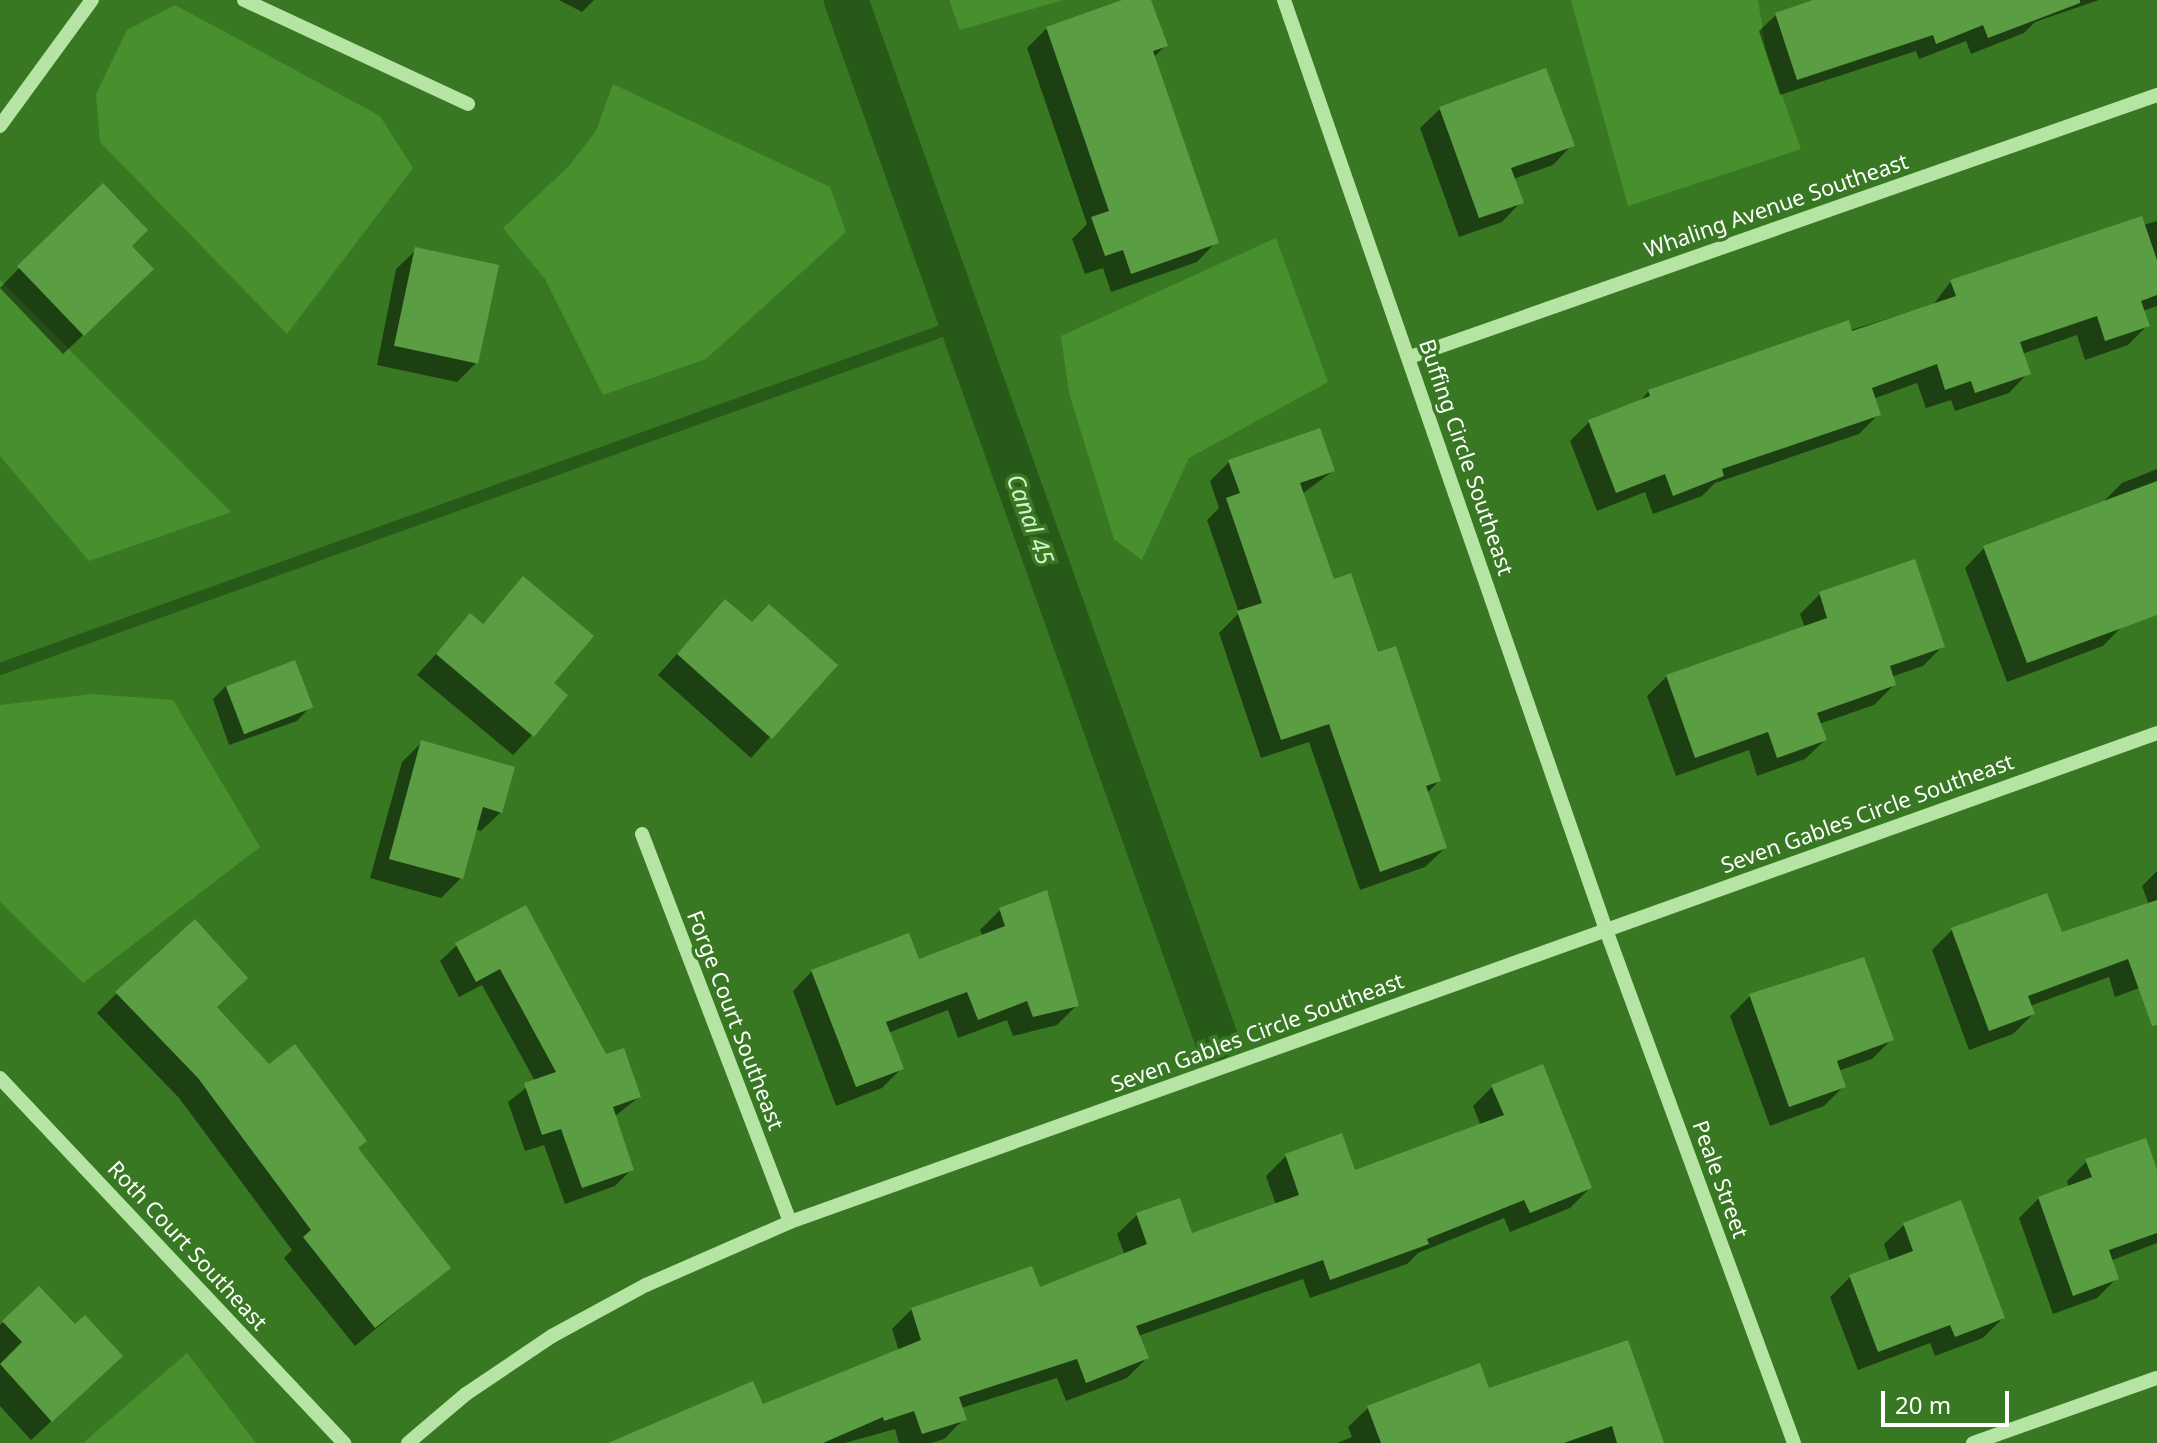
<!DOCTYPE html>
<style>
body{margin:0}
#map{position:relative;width:2157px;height:1443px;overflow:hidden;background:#387823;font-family:"Noto Sans",sans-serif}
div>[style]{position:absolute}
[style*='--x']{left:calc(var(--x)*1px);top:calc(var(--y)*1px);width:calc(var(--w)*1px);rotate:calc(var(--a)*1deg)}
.green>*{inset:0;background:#47902d}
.shadow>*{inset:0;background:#0007}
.stream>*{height:12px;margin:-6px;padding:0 6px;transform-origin:6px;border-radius:6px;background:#275918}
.canal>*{height:44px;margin:-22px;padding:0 22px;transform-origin:22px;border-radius:22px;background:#275918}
.building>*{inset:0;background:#5b9d43;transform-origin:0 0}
.minor>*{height:14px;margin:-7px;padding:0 7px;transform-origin:7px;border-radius:7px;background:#b5e4a4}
span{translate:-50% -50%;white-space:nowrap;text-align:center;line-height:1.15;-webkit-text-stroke:7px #387823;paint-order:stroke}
.street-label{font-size:22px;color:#fff}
.water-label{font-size:24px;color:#d6f3cb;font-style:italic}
.scale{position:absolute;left:1881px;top:1391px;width:128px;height:36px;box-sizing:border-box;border:4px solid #fff;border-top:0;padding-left:10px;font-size:24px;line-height:28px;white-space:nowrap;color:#fff;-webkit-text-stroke:6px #387823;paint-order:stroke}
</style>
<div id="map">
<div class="green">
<div style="clip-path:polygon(949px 0,1063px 0,960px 30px)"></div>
<div style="clip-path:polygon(1571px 0,1758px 0,1766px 50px,1801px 149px,1628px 206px)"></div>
<div style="clip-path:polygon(175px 5px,380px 116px,413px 168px,287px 334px,100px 142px,96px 94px,127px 30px)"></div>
<div style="clip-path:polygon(613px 84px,830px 187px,846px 232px,706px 359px,603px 395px,545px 279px,503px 228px,568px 167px,596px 131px)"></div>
<div style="clip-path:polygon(1276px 238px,1328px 382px,1189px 458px,1142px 560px,1114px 539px,1069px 393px,1061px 336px)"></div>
<div style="clip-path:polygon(0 280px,231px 512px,89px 561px,0 456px)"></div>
<div style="clip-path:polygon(92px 694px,173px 700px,260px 847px,83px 983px,0 902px,0 705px)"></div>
<div style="clip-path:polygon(187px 1353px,256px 1443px,83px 1443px)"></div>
</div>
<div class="shadow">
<div style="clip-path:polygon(559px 0,594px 0,582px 12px)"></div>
<div style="clip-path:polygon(1128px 0,1149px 0,1165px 46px,1153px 58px,1216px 242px,1197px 262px,1111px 292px,1103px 268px,1085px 274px,1072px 239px,1087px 224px,1027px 48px,1047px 28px)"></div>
<div style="clip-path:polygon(1819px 0,2099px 0,2035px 22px,2024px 33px,1971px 54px,1966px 41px,1919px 59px,1916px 51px,1780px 95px,1759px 31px,1776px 15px)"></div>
<div style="clip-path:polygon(1440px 109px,1572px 145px,1553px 165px,1513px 179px,1521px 202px,1502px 222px,1459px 237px,1420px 128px)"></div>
<div style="clip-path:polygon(2157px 221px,2157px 306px,2143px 311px,2148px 325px,2128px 345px,2085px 360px,2077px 335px,2022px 354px,2028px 373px,2009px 393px,1955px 411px,1951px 400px,1926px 408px,1917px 383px,1873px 399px,1879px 414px,1859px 434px,1715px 483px,1702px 496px,1653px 514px,1645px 492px,1597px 511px,1570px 441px,1589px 422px,1637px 404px,1649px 391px,1933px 305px,1951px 281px)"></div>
<div style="clip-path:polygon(130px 246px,132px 289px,63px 354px,0 288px,19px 268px)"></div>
<div style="clip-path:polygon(416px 250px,477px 362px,457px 382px,377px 365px,396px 269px)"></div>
<div style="clip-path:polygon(1229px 462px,1333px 471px,1302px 494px,1333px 582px,1377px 654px,1439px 781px,1426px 794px,1445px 848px,1425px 867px,1360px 890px,1309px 742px,1261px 758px,1219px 633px,1239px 613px,1207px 520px,1219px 508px,1210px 481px)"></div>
<div style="clip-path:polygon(2157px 469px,2157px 590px,2103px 646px,2007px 682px,1965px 568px,1984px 548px,2101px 504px,2122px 483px)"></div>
<div style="clip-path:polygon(523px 579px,551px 683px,532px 735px,513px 755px,417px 675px,470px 616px,481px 626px)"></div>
<div style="clip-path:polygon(1820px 594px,1943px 646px,1923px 666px,1891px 677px,1894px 685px,1874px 705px,1819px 724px,1825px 740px,1805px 759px,1757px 776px,1749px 750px,1676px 776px,1647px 696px,1667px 676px,1805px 628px,1800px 614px)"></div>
<div style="clip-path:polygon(725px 601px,751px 624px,835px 665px,751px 758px,658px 675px)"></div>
<div style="clip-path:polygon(226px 686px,310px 707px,297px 721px,229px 745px,213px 699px)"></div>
<div style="clip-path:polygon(422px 742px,501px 812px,481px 831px,475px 829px,461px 878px,441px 898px,370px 878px,402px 762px)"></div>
<div style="clip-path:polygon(2157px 871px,2157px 1006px,2142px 987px,2115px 997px,2109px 977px,2030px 1006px,2033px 1014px,2013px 1034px,1969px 1050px,1932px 950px,1952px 930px,2061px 935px,2149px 905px,2142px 886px)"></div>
<div style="clip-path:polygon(525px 907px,605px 1057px,639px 1097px,614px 1117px,632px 1169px,615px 1186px,565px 1204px,544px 1145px,525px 1151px,508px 1102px,535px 1081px,482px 985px,459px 997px,440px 961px,457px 945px)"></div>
<div style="clip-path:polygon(1000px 910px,1077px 1005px,1057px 1025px,1013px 1036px,1007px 1020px,958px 1038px,948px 1010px,888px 1033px,902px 1068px,882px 1088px,836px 1106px,793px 991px,812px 971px,918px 962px,983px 937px,980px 930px)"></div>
<div style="clip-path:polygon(117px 993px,215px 1008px,449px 1268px,355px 1346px,284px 1258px,292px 1250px,179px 1098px,97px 1013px)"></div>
<div style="clip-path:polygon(1750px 996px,1892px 1039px,1872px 1059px,1838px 1071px,1844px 1086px,1824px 1106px,1770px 1126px,1730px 1016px)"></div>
<div style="clip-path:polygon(1492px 1087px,1590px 1188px,1570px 1208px,1510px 1232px,1504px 1218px,1418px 1253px,1407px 1264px,1310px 1298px,1303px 1279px,1138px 1336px,1147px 1358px,1127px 1378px,1066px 1401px,1057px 1378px,961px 1408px,964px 1419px,944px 1439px,931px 1443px,899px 1443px,895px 1429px,845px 1443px,625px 1443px,762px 1406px,899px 1351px,892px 1329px,912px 1309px,1039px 1290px,1125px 1256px,1117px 1234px,1137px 1215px,1190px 1236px,1276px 1205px,1266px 1176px,1286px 1156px,1354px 1173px,1481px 1126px,1473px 1106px)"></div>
<div style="clip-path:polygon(2087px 1161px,2157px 1176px,2157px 1243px,2110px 1261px,2117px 1278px,2097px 1298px,2053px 1314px,2019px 1218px,2039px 1198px,2069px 1188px,2067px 1181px)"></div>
<div style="clip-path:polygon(1904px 1225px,2003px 1318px,1983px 1338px,1935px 1356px,1930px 1343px,1858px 1370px,1830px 1297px,1850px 1277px,1890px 1262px,1884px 1244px)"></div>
<div style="clip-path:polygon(39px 1288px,100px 1376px,31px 1440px,0 1406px,0 1325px)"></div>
<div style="clip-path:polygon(1627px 1343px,1658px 1443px,1337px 1443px,1352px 1437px,1348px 1427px,1368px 1408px,1488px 1391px)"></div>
</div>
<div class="stream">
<div style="--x:0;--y:669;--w:1021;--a:-19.75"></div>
</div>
<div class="canal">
<div style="--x:846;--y:0;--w:1102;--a:70.38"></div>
</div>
<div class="building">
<div style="clip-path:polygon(1122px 0,1151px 0,1168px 46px,1153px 51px,1219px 243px,1131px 274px,1123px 250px,1105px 256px,1091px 217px,1109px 211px,1046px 27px)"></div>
<div style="clip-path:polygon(1813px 0,2080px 0,2080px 3px,1988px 38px,1983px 25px,1936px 44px,1933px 35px,1797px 80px,1775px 13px)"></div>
<div style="clip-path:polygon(1546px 68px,1575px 146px,1511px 168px,1524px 203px,1479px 218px,1439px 107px)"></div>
<div style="clip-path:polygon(103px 183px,148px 230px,132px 246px,154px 269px,84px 336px,17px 266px)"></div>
<div style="clip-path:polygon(2142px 216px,2157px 260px,2157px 295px,2141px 301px,2150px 326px,2105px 341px,2097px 316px,2020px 342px,2031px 374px,1975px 393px,1971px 381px,1945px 390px,1937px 364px,1872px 388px,1881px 415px,1722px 469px,1724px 476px,1673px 496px,1665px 474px,1616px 493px,1588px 420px,1650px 396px,1648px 390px,1849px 320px,1852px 331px,1956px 296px,1950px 280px)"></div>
<div style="left:415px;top:247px;width:86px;height:101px;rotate:12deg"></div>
<div style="clip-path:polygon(1320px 428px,1335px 471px,1300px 483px,1334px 579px,1351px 573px,1378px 652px,1396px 646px,1441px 781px,1426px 786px,1447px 848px,1380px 872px,1329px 724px,1281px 740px,1237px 611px,1262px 603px,1226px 498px,1240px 493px,1228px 460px)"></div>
<div style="clip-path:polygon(2157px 481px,2157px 615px,2027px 663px,1983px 546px)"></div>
<div style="clip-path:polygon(1915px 559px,1945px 647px,1890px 666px,1896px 685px,1817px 713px,1827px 740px,1777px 758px,1768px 732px,1695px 758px,1666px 675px,1827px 618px,1819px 592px)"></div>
<div style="clip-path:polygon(523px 576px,594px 636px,554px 683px,568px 695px,534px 737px,436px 654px,470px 613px,483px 624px)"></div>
<div style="clip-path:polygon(725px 599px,752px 622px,769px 604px,838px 665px,772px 739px,677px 654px)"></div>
<div style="left:295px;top:660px;width:51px;height:74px;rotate:69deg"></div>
<div style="clip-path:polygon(421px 740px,515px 767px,502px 813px,483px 807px,463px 879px,389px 859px)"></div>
<div style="clip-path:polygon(1047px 890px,1079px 1006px,1033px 1017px,1027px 1001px,978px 1020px,967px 992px,886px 1022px,904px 1069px,856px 1087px,811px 970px,909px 933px,919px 959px,1005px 926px,999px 908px)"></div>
<div style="clip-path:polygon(2047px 893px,2062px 932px,2157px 900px,2157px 1025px,2152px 1026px,2128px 959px,2028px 996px,2035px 1014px,1989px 1031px,1951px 928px)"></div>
<div style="clip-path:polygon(526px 905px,606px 1054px,624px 1048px,641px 1097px,613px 1107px,634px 1170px,582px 1188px,561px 1129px,542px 1135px,524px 1083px,556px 1072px,500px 969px,476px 982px,455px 943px)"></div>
<div style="clip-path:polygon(195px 919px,248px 978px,217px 1007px,269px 1064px,295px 1044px,367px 1141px,358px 1148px,451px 1268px,375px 1328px,303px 1237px,311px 1230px,198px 1078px,115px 992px)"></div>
<div style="clip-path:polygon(1864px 957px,1894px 1040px,1837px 1061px,1846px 1087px,1789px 1107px,1749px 994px)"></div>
<div style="clip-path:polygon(1543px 1064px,1592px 1188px,1530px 1213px,1524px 1200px,1427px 1239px,1429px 1244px,1330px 1280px,1323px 1260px,1136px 1326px,1149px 1358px,1086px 1383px,1077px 1359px,959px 1397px,967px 1420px,922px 1434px,914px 1411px,884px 1421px,883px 1417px,823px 1443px,608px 1443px,753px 1381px,763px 1404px,921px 1340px,911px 1308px,1032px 1266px,1040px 1287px,1147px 1244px,1136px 1213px,1180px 1198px,1192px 1233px,1299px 1195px,1285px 1154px,1342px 1133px,1355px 1170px,1504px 1115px,1491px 1085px)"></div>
<div style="clip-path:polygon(2146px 1138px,2157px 1170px,2157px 1233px,2109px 1250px,2119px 1279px,2073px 1296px,2038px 1197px,2092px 1177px,2085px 1159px)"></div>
<div style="clip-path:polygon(1961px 1200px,2005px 1318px,1955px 1337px,1950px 1325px,1878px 1352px,1849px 1275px,1913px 1251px,1903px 1223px)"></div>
<div style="clip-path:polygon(39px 1286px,75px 1324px,85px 1315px,123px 1356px,52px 1422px,0 1364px,22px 1342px,2px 1321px)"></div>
<div style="clip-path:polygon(1628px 1340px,1664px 1443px,1617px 1443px,1612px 1426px,1564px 1443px,1381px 1443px,1367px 1406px,1480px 1363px,1489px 1388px)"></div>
</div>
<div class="minor">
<div style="--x:244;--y:0;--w:247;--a:24.9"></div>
<div style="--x:1284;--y:0;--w:984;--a:70.9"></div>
<div style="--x:1606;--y:930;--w:546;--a:69.87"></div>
<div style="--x:0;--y:126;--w:156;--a:-53.9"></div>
<div style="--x:1410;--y:357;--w:792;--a:-19.33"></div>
<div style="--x:642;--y:834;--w:415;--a:69.1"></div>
<div style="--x:0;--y:1078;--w:502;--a:46.7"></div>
<div style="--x:408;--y:1443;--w:76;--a:-40.2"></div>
<div style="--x:466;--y:1394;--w:104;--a:-34"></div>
<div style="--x:552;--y:1336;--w:107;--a:-28.5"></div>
<div style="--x:646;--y:1285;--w:157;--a:-23.6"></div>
<div style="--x:790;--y:1222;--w:1452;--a:-19.68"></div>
<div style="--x:1973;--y:1443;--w:195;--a:-19.5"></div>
</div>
<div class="street-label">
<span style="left:1776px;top:205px;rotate:-19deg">Whaling Avenue Southeast</span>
<span style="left:1467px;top:457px;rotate:71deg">Buffing Circle Southeast</span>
<span style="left:1867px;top:813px;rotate:-20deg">Seven Gables Circle Southeast</span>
<span style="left:736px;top:1020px;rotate:69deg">Forge Court Southeast</span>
<span style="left:1257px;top:1032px;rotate:-20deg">Seven Gables Circle Southeast</span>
<span style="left:1721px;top:1179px;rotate:70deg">Peale Street</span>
<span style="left:188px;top:1245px;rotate:47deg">Roth Court Southeast</span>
</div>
<div class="water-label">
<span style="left:1031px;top:519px;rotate:70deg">Canal 45</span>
</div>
<div class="scale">20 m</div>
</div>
